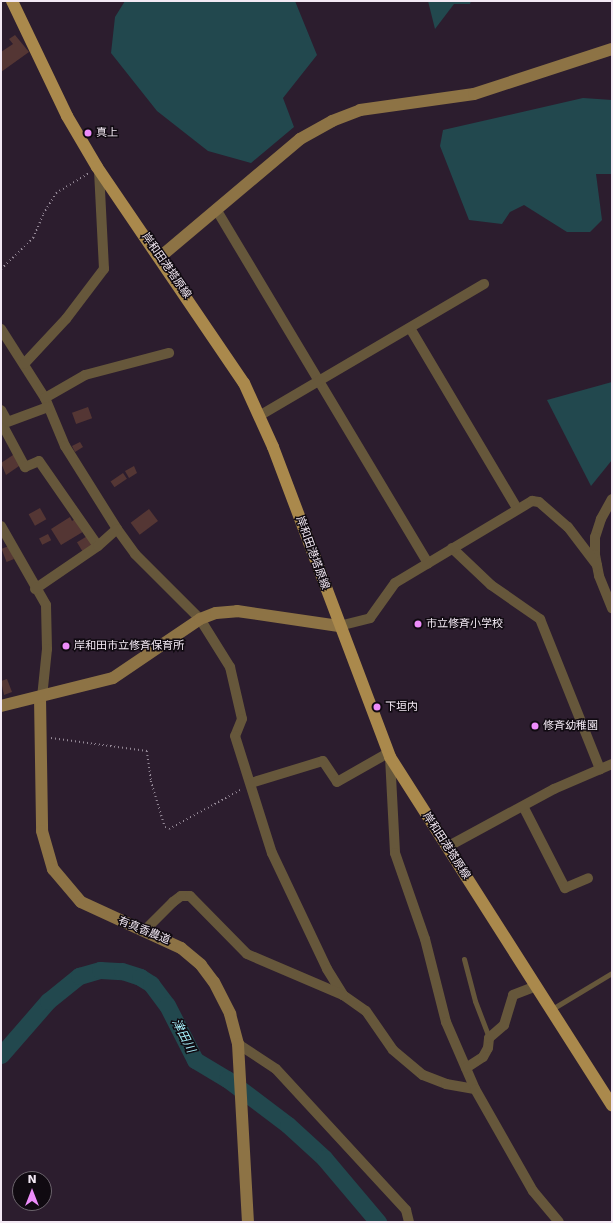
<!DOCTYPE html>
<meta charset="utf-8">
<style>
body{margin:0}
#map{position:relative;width:613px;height:1223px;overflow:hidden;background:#2c1d2e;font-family:"DejaVu Sans","Noto Sans JP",sans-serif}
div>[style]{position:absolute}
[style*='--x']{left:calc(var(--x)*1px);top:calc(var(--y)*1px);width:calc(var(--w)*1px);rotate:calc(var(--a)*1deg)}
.water>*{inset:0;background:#22484e}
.river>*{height:17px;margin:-8.5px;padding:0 8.5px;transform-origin:8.5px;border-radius:8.5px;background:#22484e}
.building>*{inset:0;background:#543634;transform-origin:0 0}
.path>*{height:1.5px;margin-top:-0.75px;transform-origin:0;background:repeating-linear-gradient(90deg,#948896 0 1px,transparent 0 4px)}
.lane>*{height:5px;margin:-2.5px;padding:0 2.5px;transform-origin:2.5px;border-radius:2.5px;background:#66573b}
.street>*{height:10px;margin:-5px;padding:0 5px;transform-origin:5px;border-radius:5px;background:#66573b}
.secondary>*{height:12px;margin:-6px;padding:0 6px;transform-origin:6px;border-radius:6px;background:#8d7345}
.primary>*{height:12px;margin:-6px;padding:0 6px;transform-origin:6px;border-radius:6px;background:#aa894c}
.dots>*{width:11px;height:11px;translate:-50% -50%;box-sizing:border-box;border:2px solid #100a11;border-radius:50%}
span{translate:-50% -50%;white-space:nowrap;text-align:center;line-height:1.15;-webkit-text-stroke:3px #100a11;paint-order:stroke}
.poi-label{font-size:11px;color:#f3e9f4}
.left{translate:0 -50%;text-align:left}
.street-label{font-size:11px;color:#f3e9f4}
.water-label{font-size:12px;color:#a7f1fc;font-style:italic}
.frame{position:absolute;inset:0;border:2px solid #f3e9f4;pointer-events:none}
.north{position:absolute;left:12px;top:1171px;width:40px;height:40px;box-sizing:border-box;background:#100a11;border:1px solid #6b636c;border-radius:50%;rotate:0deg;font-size:11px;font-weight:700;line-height:16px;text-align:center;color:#f3e9f4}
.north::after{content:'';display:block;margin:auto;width:14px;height:18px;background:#ed8cfa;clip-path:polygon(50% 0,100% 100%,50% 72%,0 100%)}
</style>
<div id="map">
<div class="water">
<div style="clip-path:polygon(125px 1px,295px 1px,317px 55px,283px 98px,294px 127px,251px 163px,208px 151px,157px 111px,111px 53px,115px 17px)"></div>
<div style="clip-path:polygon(428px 1px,471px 1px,470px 4px,454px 4px,435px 29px)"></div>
<div style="clip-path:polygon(583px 98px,612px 100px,612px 174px,596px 174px,602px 220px,590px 232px,567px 232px,524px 205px,510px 212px,502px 224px,469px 220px,440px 146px,443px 130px)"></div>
<div style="clip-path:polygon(612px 382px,612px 460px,591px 486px,547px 400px)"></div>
</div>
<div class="river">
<div style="--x:1;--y:1055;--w:72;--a:-49"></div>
<div style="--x:48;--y:1001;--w:40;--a:-39"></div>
<div style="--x:79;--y:976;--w:22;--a:-16"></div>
<div style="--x:100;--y:970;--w:22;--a:3"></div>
<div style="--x:122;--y:971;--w:19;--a:18"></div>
<div style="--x:140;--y:977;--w:13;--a:32"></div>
<div style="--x:151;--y:984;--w:26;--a:53"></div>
<div style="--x:167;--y:1005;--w:62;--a:63"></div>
<div style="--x:195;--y:1060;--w:37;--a:31"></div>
<div style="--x:227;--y:1079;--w:76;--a:37"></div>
<div style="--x:288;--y:1125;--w:49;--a:42.5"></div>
<div style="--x:324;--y:1158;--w:84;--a:49.8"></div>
</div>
<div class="building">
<div style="clip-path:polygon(15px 35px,29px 52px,1px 72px,1px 52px,13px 44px,9px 39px)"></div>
<div style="left:88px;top:407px;width:12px;height:17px;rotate:70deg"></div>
<div style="clip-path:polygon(80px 442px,83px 447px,75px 452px,72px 446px)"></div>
<div style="clip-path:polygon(16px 453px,22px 464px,6px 475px,1px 463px)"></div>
<div style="clip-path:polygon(134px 466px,137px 473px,129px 478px,125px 471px)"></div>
<div style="left:123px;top:473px;width:7px;height:15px;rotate:56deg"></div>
<div style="left:40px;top:508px;width:13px;height:13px;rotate:61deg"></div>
<div style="left:149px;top:509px;width:15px;height:23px;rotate:53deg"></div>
<div style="clip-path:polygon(70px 517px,72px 521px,78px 517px,86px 530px,61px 545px,51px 529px)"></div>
<div style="left:48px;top:534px;width:7px;height:10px;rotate:63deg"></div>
<div style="left:89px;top:535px;width:12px;height:14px;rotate:59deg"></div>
<div style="left:9px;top:546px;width:14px;height:8px;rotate:69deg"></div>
<div style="clip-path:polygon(7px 679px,12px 692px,4px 695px,1px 681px)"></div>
</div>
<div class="path">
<div style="--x:1;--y:269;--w:45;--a:-44.1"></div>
<div style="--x:33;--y:238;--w:26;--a:-67"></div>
<div style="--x:43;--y:214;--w:25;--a:-58"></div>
<div style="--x:56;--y:193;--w:39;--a:-31"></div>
<div style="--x:51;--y:738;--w:97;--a:7.7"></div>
<div style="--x:147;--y:751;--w:30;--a:82"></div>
<div style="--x:151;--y:781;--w:48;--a:73.1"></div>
<div style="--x:165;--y:827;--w:4;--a:27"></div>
<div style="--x:169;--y:829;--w:83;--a:-28.7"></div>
</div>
<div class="lane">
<div style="--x:464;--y:959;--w:43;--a:75.3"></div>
<div style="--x:475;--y:1001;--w:40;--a:69"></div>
<div style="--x:552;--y:1009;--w:70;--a:-31"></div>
</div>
<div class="street">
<div style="--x:216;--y:209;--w:413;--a:59.1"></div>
<div style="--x:410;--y:328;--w:209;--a:59.3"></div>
<div style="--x:1;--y:329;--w:82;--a:57.5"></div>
<div style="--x:45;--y:398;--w:52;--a:67.4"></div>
<div style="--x:65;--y:446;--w:98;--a:57.9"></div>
<div style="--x:117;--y:529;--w:31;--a:54"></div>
<div style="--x:135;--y:554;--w:92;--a:45"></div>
<div style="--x:200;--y:619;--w:57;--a:58"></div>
<div style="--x:230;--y:667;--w:53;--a:77"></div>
<div style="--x:242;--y:719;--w:18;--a:112"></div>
<div style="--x:235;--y:736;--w:123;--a:72.5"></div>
<div style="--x:272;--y:853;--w:128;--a:64.6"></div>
<div style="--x:327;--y:969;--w:31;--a:58"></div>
<div style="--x:343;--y:995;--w:28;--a:35"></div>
<div style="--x:366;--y:1011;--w:47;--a:55.3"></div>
<div style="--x:393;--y:1050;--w:39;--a:40"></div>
<div style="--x:423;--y:1075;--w:25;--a:21"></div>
<div style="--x:446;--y:1084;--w:29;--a:10"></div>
<div style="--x:24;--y:364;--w:62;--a:-47"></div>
<div style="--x:66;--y:319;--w:63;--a:-52.8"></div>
<div style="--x:104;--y:269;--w:100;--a:-92.9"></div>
<div style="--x:45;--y:398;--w:46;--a:-29.9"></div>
<div style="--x:85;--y:375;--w:87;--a:-14.7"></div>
<div style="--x:48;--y:407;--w:49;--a:159.7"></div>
<div style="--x:2;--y:424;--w:49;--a:61.9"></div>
<div style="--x:25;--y:467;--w:15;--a:-23"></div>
<div style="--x:39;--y:461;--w:103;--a:55.2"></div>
<div style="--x:1;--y:410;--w:13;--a:61"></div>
<div style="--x:259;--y:416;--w:261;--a:-30.4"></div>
<div style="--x:612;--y:499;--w:23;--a:119"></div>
<div style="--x:601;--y:519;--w:19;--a:108"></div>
<div style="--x:595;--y:537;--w:18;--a:90"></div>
<div style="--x:595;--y:555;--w:21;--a:79"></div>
<div style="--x:599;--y:576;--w:35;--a:68"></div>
<div style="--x:1;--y:526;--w:91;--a:60.3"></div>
<div style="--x:46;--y:605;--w:44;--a:88.7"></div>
<div style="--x:47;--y:649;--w:48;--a:95.9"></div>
<div style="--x:452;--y:548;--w:54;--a:43.5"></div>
<div style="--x:491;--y:585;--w:60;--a:34.8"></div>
<div style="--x:540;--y:619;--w:162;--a:68.2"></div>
<div style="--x:35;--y:589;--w:76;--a:-34.3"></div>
<div style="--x:98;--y:546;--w:25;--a:-42"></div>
<div style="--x:339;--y:626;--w:32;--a:-14"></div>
<div style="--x:370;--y:618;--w:43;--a:-54.5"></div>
<div style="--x:395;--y:583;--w:160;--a:-30.9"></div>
<div style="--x:532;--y:501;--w:7;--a:8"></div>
<div style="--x:539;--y:502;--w:38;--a:41"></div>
<div style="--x:568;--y:527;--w:48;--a:52.7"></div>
<div style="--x:390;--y:757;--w:96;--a:87"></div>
<div style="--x:395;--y:853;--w:91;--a:70.8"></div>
<div style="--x:425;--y:939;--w:86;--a:75.8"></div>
<div style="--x:446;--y:1022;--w:73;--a:66.6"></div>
<div style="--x:475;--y:1089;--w:117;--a:60.4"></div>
<div style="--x:533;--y:1191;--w:40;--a:50"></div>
<div style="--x:251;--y:783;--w:75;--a:-17"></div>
<div style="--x:323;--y:761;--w:25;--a:56"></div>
<div style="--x:337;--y:782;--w:59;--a:-29.6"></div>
<div style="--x:524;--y:808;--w:90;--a:62.9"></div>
<div style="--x:565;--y:888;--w:25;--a:-23"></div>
<div style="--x:447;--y:847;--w:122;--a:-28.5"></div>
<div style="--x:554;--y:789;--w:63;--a:-23.3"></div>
<div style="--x:145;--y:930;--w:40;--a:-45"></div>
<div style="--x:173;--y:902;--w:10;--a:-37"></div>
<div style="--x:181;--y:896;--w:9;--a:0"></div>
<div style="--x:190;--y:896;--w:81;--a:45.5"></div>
<div style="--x:247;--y:954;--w:104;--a:23.1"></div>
<div style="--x:238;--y:1044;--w:45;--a:33.3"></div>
<div style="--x:276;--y:1069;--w:192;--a:47.3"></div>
<div style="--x:406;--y:1210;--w:12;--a:76"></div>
<div style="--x:466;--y:1068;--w:20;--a:-33"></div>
<div style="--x:483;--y:1057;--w:10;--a:-61"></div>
<div style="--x:488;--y:1048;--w:10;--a:-84"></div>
<div style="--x:489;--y:1038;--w:20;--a:-41"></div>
<div style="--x:504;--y:1025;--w:31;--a:-73"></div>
<div style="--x:513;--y:995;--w:25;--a:-21"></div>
</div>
<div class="secondary">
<div style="--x:160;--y:257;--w:183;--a:-40.1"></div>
<div style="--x:300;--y:139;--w:37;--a:-29"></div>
<div style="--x:332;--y:121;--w:30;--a:-21"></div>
<div style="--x:360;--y:110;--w:115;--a:-8"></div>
<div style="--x:474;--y:94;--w:145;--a:-18.1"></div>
<div style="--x:40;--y:697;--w:134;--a:89.1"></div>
<div style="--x:42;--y:831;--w:40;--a:74"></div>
<div style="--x:53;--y:869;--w:43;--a:49.7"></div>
<div style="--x:81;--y:902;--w:110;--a:24.7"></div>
<div style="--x:181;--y:948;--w:26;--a:40"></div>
<div style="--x:201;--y:965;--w:21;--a:53"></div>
<div style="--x:214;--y:982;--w:36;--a:63"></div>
<div style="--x:230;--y:1014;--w:31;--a:75"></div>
<div style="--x:238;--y:1044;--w:178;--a:86.8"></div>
<div style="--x:1;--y:706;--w:115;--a:-14"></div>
<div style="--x:113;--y:678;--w:105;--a:-34.1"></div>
<div style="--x:200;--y:619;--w:17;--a:-21"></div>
<div style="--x:216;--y:613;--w:21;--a:-5"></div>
<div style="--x:237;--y:611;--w:103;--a:8.4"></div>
</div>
<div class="primary">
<div style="--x:12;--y:1;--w:127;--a:64.4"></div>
<div style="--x:67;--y:116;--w:59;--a:59.5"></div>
<div style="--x:97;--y:167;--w:261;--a:55.8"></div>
<div style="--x:244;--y:383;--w:70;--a:65.6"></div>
<div style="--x:273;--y:447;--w:331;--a:69.3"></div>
<div style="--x:390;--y:757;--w:413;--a:57.5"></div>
</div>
<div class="dots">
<div style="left:88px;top:133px;background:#ed8cfa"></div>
<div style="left:418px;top:624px;background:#ed8cfa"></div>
<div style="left:66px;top:646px;background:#ed8cfa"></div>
<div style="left:377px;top:707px;background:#ed8cfa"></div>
<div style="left:535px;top:726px;background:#ed8cfa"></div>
</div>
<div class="poi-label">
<span class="left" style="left:96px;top:133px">真上</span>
<span class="left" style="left:426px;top:624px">市立修斉小学校</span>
<span class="left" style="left:74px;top:646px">岸和田市立修斉保育所</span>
<span class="left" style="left:385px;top:707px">下垣内</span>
<span class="left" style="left:543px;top:726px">修斉幼稚園</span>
</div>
<div class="street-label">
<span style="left:166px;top:266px;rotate:55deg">岸和田港塔原線</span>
<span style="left:312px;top:553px;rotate:70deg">岸和田港塔原線</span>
<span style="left:446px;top:846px;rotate:57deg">岸和田港塔原線</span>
<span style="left:144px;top:931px;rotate:22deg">有真香農道</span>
</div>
<div class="water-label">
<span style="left:183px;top:1036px;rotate:63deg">津田川</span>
</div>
<div class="frame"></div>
<div class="north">N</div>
</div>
